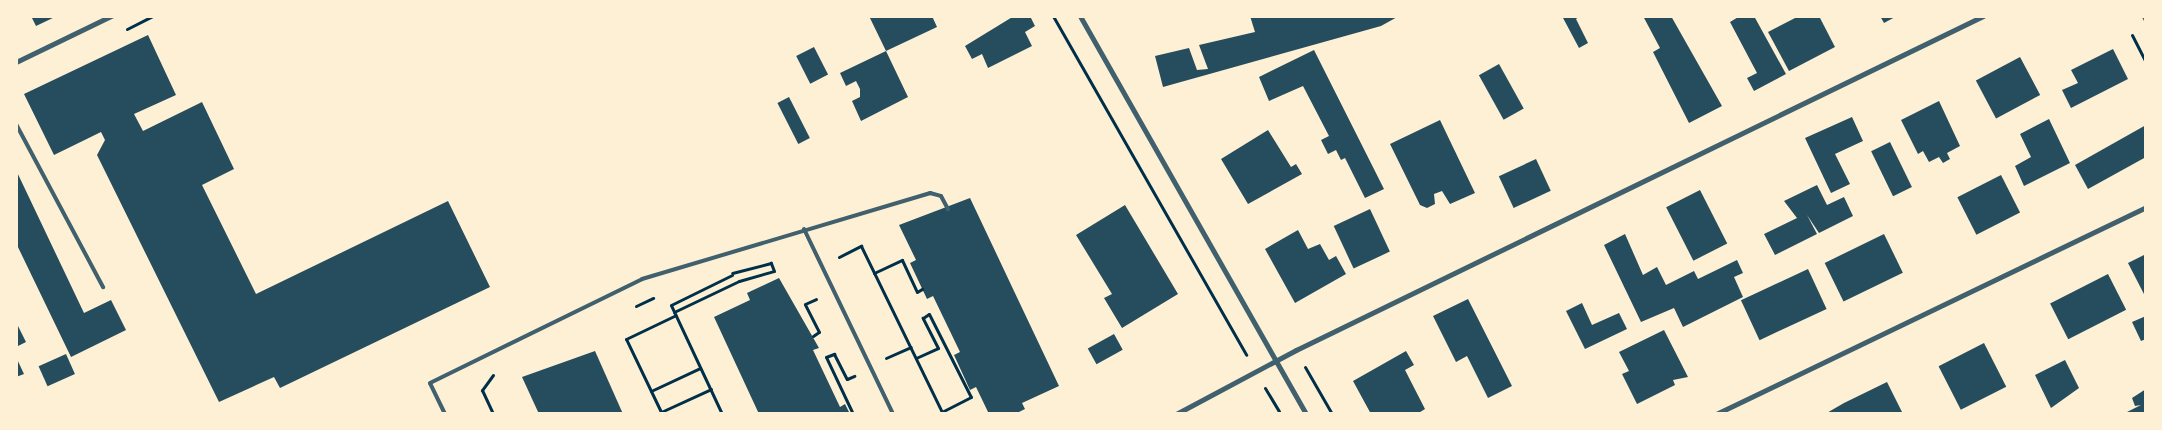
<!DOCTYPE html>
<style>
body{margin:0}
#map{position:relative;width:2162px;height:430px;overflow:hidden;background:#fdf0d5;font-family:"DM Sans",sans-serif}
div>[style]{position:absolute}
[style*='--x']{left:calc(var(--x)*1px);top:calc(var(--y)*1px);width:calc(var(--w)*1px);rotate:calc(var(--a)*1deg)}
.building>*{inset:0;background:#264d5e;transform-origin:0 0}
.path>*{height:3px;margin:-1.5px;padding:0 1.5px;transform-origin:1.5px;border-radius:1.5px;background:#003049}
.service>*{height:4px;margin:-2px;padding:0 2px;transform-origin:2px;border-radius:2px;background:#3f606c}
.minor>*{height:5px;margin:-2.5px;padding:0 2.5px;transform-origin:2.5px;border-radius:2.5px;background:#3f606c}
span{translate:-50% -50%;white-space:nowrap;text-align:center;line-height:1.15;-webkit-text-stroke:5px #fdf0d5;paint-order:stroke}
.frame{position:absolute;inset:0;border:18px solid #fdf0d5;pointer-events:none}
</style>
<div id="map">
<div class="building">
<div style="clip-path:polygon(31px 16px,57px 16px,36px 26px)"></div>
<div style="clip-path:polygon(869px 16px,932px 16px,937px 27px,886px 51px)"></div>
<div style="clip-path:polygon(1014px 16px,1030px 16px,1035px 26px,1025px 32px,1032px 46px,988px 68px,982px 54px,972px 59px,965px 46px)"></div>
<div style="clip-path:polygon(1250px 16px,1294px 17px,1399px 16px,1381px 26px,1163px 87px,1155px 56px,1189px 48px,1197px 70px,1208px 69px,1199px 45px,1255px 32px)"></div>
<div style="clip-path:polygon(1562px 16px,1580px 16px,1576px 19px,1588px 43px,1579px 48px)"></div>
<div style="clip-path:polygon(1643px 16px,1671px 16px,1722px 106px,1689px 123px,1653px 52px,1660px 48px)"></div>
<div style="clip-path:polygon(1740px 16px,1754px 16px,1786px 74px,1754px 91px,1747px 78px,1757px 73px,1730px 22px)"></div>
<div style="clip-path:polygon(1799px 16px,1819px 16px,1835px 47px,1789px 71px,1768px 32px)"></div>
<div style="clip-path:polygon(1880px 16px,1897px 16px,1884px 23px)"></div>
<div style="clip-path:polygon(148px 35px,176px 95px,134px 114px,143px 131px,202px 102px,234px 169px,202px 185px,256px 294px,448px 201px,490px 287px,280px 388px,274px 377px,219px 402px,97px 155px,105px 140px,101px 132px,54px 155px,24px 94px)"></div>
<div style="left:814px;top:47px;width:31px;height:20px;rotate:63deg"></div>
<div style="clip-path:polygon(2113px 49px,2128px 79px,2071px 108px,2062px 90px,2078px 83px,2071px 70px)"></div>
<div style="clip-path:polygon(1314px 50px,1384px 189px,1365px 198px,1345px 158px,1341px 160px,1336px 150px,1328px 154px,1321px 140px,1329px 136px,1303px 86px,1269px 101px,1259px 77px)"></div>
<div style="clip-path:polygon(886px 51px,908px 97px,861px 121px,852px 101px,860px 97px,860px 89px,856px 81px,846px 86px,840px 73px)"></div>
<div style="left:2020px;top:57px;width:43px;height:50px;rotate:62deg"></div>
<div style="left:1499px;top:64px;width:51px;height:23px;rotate:61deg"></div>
<div style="left:789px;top:97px;width:46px;height:13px;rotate:63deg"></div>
<div style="clip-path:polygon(1939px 101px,1960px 146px,1947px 153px,1950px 159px,1943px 163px,1939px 157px,1929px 162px,1923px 151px,1918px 154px,1901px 120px)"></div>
<div style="clip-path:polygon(1852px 117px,1863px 141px,1835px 154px,1850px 184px,1831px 193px,1805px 138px)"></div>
<div style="clip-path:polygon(2049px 119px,2070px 163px,2024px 186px,2015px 166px,2031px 157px,2020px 134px)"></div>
<div style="clip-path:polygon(1440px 120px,1475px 193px,1450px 204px,1442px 191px,1434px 194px,1435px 204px,1427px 208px,1420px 205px,1390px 144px)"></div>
<div style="clip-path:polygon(2146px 125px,2146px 157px,2088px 189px,2075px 165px)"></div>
<div style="clip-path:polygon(1268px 130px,1291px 167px,1296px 164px,1302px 174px,1248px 204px,1221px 159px)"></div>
<div style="left:1890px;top:142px;width:50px;height:21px;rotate:64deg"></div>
<div style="left:1536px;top:159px;width:35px;height:41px;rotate:65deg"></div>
<div style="clip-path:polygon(16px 170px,84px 313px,111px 300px,126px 330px,71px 357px,16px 243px)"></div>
<div style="left:2001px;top:175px;width:42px;height:49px;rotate:63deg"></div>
<div style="clip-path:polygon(1817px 185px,1827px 205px,1844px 197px,1853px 216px,1819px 233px,1807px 215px,1817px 234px,1775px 255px,1764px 234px,1797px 218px,1784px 201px)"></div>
<div style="left:1700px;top:190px;width:60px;height:38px;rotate:63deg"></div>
<div style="clip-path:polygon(970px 198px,1059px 386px,1022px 403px,1025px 409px,1015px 414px,989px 414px,976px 387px,970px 390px,954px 355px,960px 352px,933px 296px,927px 299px,910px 263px,916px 260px,899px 225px)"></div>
<div style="clip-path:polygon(1125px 205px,1178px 294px,1122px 328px,1104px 298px,1112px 294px,1076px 235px)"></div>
<div style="left:1370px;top:209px;width:47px;height:40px;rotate:65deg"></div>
<div style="clip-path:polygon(1298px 230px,1308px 249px,1320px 244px,1329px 260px,1336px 256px,1346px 274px,1295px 303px,1265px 249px)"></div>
<div style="clip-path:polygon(1625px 234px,1643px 275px,1657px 267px,1666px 285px,1694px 271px,1698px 279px,1737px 260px,1743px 273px,1734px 277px,1743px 297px,1683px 327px,1674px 308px,1641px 322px,1604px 245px)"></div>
<div style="left:1884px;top:234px;width:43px;height:66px;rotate:64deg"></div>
<div style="clip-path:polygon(2146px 254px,2146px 298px,2128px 263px)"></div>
<div style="left:1808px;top:269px;width:44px;height:74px;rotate:65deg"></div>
<div style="left:2108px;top:274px;width:40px;height:65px;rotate:63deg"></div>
<div style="clip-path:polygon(779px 278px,819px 348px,813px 350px,840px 407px,845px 404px,850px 414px,759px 414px,714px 317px,750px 300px,747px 293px)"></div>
<div style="clip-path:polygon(1468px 299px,1512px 386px,1488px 398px,1467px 356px,1456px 362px,1433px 316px)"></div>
<div style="clip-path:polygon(1582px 303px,1592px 325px,1619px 313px,1627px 329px,1585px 349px,1566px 311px)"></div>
<div style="clip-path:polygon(2146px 316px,2146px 339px,2141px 341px,2132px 322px)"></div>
<div style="clip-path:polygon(16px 322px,26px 342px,16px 347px)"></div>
<div style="clip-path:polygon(1664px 330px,1688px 377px,1673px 380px,1675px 385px,1637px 404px,1622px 374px,1629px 371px,1619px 352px)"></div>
<div style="left:1114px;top:334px;width:18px;height:30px;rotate:61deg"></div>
<div style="left:1984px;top:343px;width:49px;height:51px;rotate:63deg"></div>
<div style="clip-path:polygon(595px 351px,623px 414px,539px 414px,522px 377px)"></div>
<div style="clip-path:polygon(1406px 351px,1414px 365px,1405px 370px,1425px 409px,1417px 414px,1371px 414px,1353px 381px)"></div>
<div style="left:66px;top:354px;width:22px;height:30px;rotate:66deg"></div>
<div style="clip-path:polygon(16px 357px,24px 374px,16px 377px)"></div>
<div style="clip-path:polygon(2065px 360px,2079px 388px,2051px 408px,2035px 375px)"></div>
<div style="clip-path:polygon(1887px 382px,1903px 414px,1825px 414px,1844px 403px)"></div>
<div style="clip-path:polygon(2146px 389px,2146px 414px,2123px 414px,2141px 405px,2135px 406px,2132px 398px)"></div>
</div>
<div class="path">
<div style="--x:1053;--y:16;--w:390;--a:60.3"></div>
<div style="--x:127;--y:29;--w:29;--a:-27"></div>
<div style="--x:2132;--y:35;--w:31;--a:63"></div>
<div style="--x:839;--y:257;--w:25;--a:-27"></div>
<div style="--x:861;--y:246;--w:187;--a:64"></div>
<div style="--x:874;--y:273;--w:31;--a:-25"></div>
<div style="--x:902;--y:260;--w:35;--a:65"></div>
<div style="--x:917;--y:292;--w:6;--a:-31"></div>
<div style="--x:636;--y:306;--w:19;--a:-25"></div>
<div style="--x:674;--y:312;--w:72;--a:-25.5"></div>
<div style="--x:739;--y:281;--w:36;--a:-16"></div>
<div style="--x:774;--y:271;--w:9;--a:-111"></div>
<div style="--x:771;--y:263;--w:40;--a:165.6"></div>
<div style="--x:813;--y:336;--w:7;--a:-34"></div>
<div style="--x:819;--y:332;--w:31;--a:-117"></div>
<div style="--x:805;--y:304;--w:12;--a:-24"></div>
<div style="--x:886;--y:358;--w:27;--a:-24"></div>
<div style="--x:916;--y:358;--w:24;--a:-24"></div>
<div style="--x:938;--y:348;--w:34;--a:-117"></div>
<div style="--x:923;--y:318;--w:7;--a:-34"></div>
<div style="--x:929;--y:314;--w:93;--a:63.2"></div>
<div style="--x:971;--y:397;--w:33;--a:153"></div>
<div style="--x:1305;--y:367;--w:54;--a:60.1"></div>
<div style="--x:493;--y:375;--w:19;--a:126"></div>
<div style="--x:482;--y:390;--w:26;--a:65"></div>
<div style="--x:1265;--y:388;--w:27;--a:59"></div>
<div style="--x:651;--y:391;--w:54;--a:-25.1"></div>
<div style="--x:661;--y:412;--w:55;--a:-24.7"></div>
<div style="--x:521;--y:414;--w:7;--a:0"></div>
<div style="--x:662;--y:414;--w:83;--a:-115.6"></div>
<div style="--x:626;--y:339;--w:55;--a:-25.6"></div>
<div style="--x:722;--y:414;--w:120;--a:-115.1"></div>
<div style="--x:671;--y:305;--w:68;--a:-26.2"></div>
<div style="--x:853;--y:414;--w:63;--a:-115.3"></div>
<div style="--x:826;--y:357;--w:9;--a:-21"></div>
<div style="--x:834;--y:354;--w:28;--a:63"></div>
<div style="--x:847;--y:379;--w:8;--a:-23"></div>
</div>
<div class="service">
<div style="--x:16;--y:124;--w:185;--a:61.9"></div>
<div style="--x:804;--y:229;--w:205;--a:64.3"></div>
<div style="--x:445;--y:414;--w:34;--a:-116"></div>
<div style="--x:430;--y:383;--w:236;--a:-26.1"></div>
<div style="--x:642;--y:279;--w:301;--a:-16.6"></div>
<div style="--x:930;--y:193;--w:11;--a:15"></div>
<div style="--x:941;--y:196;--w:15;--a:62"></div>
</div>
<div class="minor">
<div style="--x:1080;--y:16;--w:458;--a:60.4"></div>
<div style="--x:2144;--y:16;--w:4;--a:63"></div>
<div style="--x:16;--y:62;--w:106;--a:-25.8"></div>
<div style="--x:1176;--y:414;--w:136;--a:-28.1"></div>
<div style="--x:1296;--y:350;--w:764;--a:-25.93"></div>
<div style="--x:1716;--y:414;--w:477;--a:-25.7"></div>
</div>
<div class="frame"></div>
</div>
